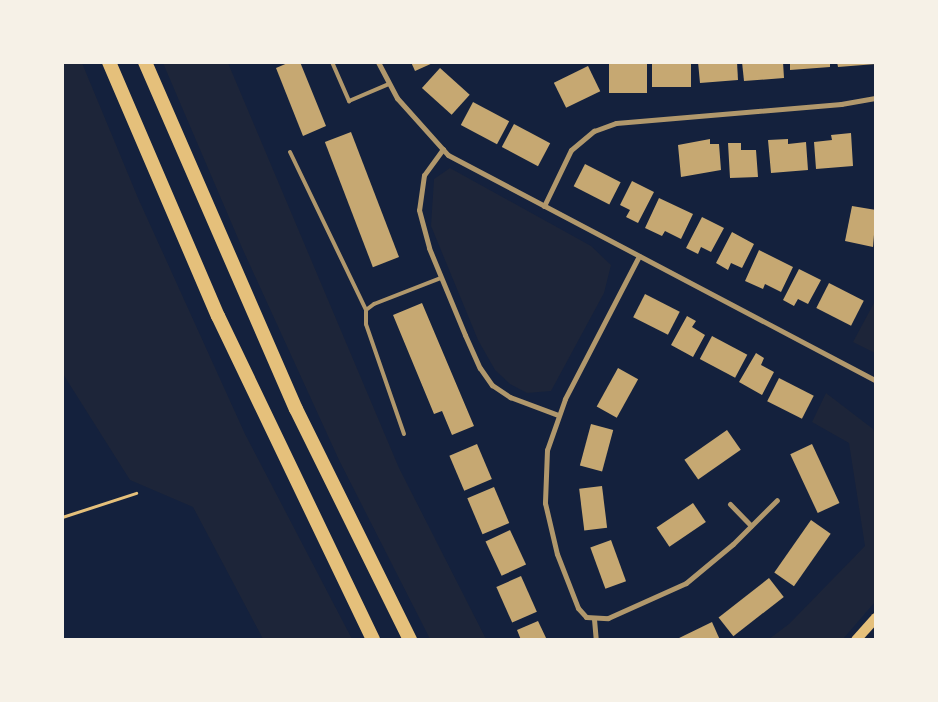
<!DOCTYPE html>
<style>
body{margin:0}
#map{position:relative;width:938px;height:702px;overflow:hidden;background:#14213d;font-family:Cabin,sans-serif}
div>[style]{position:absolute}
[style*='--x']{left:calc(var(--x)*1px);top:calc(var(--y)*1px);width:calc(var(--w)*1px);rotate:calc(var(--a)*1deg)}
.green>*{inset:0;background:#1d2539}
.building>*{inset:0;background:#c6a872;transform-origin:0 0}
.path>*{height:3px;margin:-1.5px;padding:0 1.5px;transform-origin:1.5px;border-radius:1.5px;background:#e5c07b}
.service>*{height:4px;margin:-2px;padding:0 2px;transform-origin:2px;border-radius:2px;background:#b1986c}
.minor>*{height:5px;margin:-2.5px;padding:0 2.5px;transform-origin:2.5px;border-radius:2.5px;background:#b1986c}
.secondary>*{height:10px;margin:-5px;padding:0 5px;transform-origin:5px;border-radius:5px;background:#e5c07b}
.trunk>*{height:14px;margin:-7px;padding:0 7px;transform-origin:7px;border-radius:7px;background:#e5c07b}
span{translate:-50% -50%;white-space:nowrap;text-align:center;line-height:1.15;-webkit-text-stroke:4px #f6f1e7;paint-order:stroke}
.frame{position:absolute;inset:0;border:64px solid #f6f1e7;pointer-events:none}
</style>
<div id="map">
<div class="green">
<div style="clip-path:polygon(63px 62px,82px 63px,138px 198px,245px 434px,352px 639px,263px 639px,193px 507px,130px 480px,63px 374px)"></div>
<div style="clip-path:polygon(163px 63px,228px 63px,399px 468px,486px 639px,430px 639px,339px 460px,243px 250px)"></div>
<div style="clip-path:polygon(450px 168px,591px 246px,611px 265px,604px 293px,551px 391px,527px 393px,510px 384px,495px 370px,478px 340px,431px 226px,434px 179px)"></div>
<div style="clip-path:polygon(875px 301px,875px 353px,853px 342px)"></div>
<div style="clip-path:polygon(826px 393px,873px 429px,875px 434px,875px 602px,843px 639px,769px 639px,789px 624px,865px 546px,849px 443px,812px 422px)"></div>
</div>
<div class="building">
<div style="clip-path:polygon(290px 62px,300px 62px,326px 126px,303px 136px,276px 68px)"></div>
<div style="clip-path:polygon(411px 62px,435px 62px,415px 71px)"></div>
<div style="left:609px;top:62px;width:38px;height:31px"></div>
<div style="left:652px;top:62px;width:39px;height:25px"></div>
<div style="clip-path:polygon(698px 62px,737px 62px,738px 80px,700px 83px)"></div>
<div style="clip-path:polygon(742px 62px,783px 62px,784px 78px,744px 81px)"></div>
<div style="clip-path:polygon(790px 62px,830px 62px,830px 67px,790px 70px)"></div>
<div style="clip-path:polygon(837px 62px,876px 62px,876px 64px,838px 67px)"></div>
<div style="left:588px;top:66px;width:28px;height:38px;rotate:64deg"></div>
<div style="left:440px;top:68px;width:40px;height:27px;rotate:42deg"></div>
<div style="left:473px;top:102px;width:41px;height:26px;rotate:28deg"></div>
<div style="left:514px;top:124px;width:41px;height:26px;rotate:28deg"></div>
<div style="left:351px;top:132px;width:134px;height:28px;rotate:69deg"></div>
<div style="clip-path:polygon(851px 133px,853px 166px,816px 169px,814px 142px,832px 140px,831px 135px)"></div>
<div style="clip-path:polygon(710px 139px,710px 144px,719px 144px,721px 170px,681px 177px,678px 145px)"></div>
<div style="clip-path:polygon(788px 139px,788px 144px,806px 142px,808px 170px,771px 173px,768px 140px)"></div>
<div style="clip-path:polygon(728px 143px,741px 143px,741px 150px,756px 150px,758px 177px,730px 178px)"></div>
<div style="left:585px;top:164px;width:40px;height:25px;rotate:27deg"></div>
<div style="clip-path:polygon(632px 181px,654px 192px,638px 223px,626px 217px,630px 210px,620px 205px)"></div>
<div style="clip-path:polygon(659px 198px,693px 214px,681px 239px,665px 231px,662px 236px,645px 228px)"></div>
<div style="clip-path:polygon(852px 206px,876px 210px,873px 247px,845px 241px)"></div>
<div style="clip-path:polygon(702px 217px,724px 228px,711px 252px,701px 247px,698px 254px,686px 248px)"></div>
<div style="clip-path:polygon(732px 232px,754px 244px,742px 268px,731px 263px,728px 270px,716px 263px)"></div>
<div style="clip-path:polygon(759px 250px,793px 267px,781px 292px,765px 284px,763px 289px,745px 281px)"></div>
<div style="clip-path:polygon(799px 269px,821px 280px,808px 304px,798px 299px,794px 306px,783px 300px)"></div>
<div style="left:829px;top:283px;width:39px;height:28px;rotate:27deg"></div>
<div style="left:645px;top:294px;width:39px;height:26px;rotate:27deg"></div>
<div style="clip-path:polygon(422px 303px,474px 426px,452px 435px,442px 411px,434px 414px,393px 315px)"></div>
<div style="clip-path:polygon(687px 316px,696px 321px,692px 327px,705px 335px,693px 357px,671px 345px)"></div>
<div style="left:712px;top:336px;width:40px;height:26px;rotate:28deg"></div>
<div style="clip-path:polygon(756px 353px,764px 358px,761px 365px,774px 372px,762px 395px,739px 382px)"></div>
<div style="left:618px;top:368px;width:23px;height:44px;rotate:29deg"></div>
<div style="left:779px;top:378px;width:39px;height:26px;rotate:27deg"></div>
<div style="left:591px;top:424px;width:23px;height:43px;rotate:15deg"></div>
<div style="left:727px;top:430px;width:24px;height:52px;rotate:55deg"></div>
<div style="left:477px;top:444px;width:38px;height:30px;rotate:67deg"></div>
<div style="left:812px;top:444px;width:65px;height:24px;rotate:65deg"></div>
<div style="left:602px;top:486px;width:42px;height:23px;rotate:83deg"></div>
<div style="left:494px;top:487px;width:39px;height:29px;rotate:67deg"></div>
<div style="left:693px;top:503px;width:23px;height:44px;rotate:56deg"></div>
<div style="left:811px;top:520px;width:24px;height:64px;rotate:35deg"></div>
<div style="left:510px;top:530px;width:38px;height:27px;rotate:65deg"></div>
<div style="left:611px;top:540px;width:44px;height:22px;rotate:70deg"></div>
<div style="left:521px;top:576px;width:39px;height:27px;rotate:66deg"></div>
<div style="left:769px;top:578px;width:24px;height:64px;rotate:52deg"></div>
<div style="clip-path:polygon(538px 621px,547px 640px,521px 640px,517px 630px)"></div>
<div style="clip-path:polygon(712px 622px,720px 640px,675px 640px)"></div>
</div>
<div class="path">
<div style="--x:62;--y:517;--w:78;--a:-18"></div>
</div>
<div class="service">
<div style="--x:332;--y:62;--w:43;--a:66.4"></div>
<div style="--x:349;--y:101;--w:43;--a:-23"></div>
<div style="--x:290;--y:152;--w:175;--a:64.3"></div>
<div style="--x:404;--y:434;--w:116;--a:-109.1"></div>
<div style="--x:366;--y:324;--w:14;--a:-90"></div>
<div style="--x:366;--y:310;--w:10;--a:-37"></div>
<div style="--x:374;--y:304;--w:72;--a:-21.2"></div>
</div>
<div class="minor">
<div style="--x:378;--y:62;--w:41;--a:62.2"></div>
<div style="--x:397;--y:98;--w:76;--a:48.2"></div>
<div style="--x:448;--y:155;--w:484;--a:27.8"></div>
<div style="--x:443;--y:149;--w:32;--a:126"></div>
<div style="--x:424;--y:175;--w:35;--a:98"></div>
<div style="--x:419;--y:210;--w:39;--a:75"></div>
<div style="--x:429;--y:248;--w:94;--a:67.5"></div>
<div style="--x:465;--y:335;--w:36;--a:66"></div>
<div style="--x:480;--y:368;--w:21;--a:55"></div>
<div style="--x:492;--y:385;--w:22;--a:34"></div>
<div style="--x:510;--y:397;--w:51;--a:20.6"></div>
<div style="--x:544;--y:206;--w:62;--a:-64.3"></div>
<div style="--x:571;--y:150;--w:30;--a:-40"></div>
<div style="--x:594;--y:131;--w:23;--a:-20"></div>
<div style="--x:616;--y:123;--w:226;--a:-4.8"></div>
<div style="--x:841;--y:104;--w:36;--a:-10"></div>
<div style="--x:639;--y:256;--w:161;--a:117.4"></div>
<div style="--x:565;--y:399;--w:54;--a:109.4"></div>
<div style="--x:547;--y:450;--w:53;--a:92.2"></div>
<div style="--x:545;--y:503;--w:52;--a:76.8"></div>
<div style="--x:557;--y:554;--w:58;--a:68.7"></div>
<div style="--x:578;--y:608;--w:12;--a:48"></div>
<div style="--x:586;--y:617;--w:22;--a:3"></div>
<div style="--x:608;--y:618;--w:85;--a:-24.2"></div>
<div style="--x:686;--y:583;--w:61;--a:-39.7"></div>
<div style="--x:733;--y:544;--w:62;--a:-45"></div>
<div style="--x:730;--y:504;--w:30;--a:46"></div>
<div style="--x:594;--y:619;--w:21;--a:85"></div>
</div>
<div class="secondary">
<div style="--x:856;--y:640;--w:30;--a:-48"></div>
</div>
<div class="trunk">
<div style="--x:109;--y:62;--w:276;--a:66.8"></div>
<div style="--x:218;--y:316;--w:359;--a:64.4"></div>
<div style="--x:145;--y:62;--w:378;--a:66.5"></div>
<div style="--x:296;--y:409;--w:258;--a:63.7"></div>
</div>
<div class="frame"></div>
</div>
